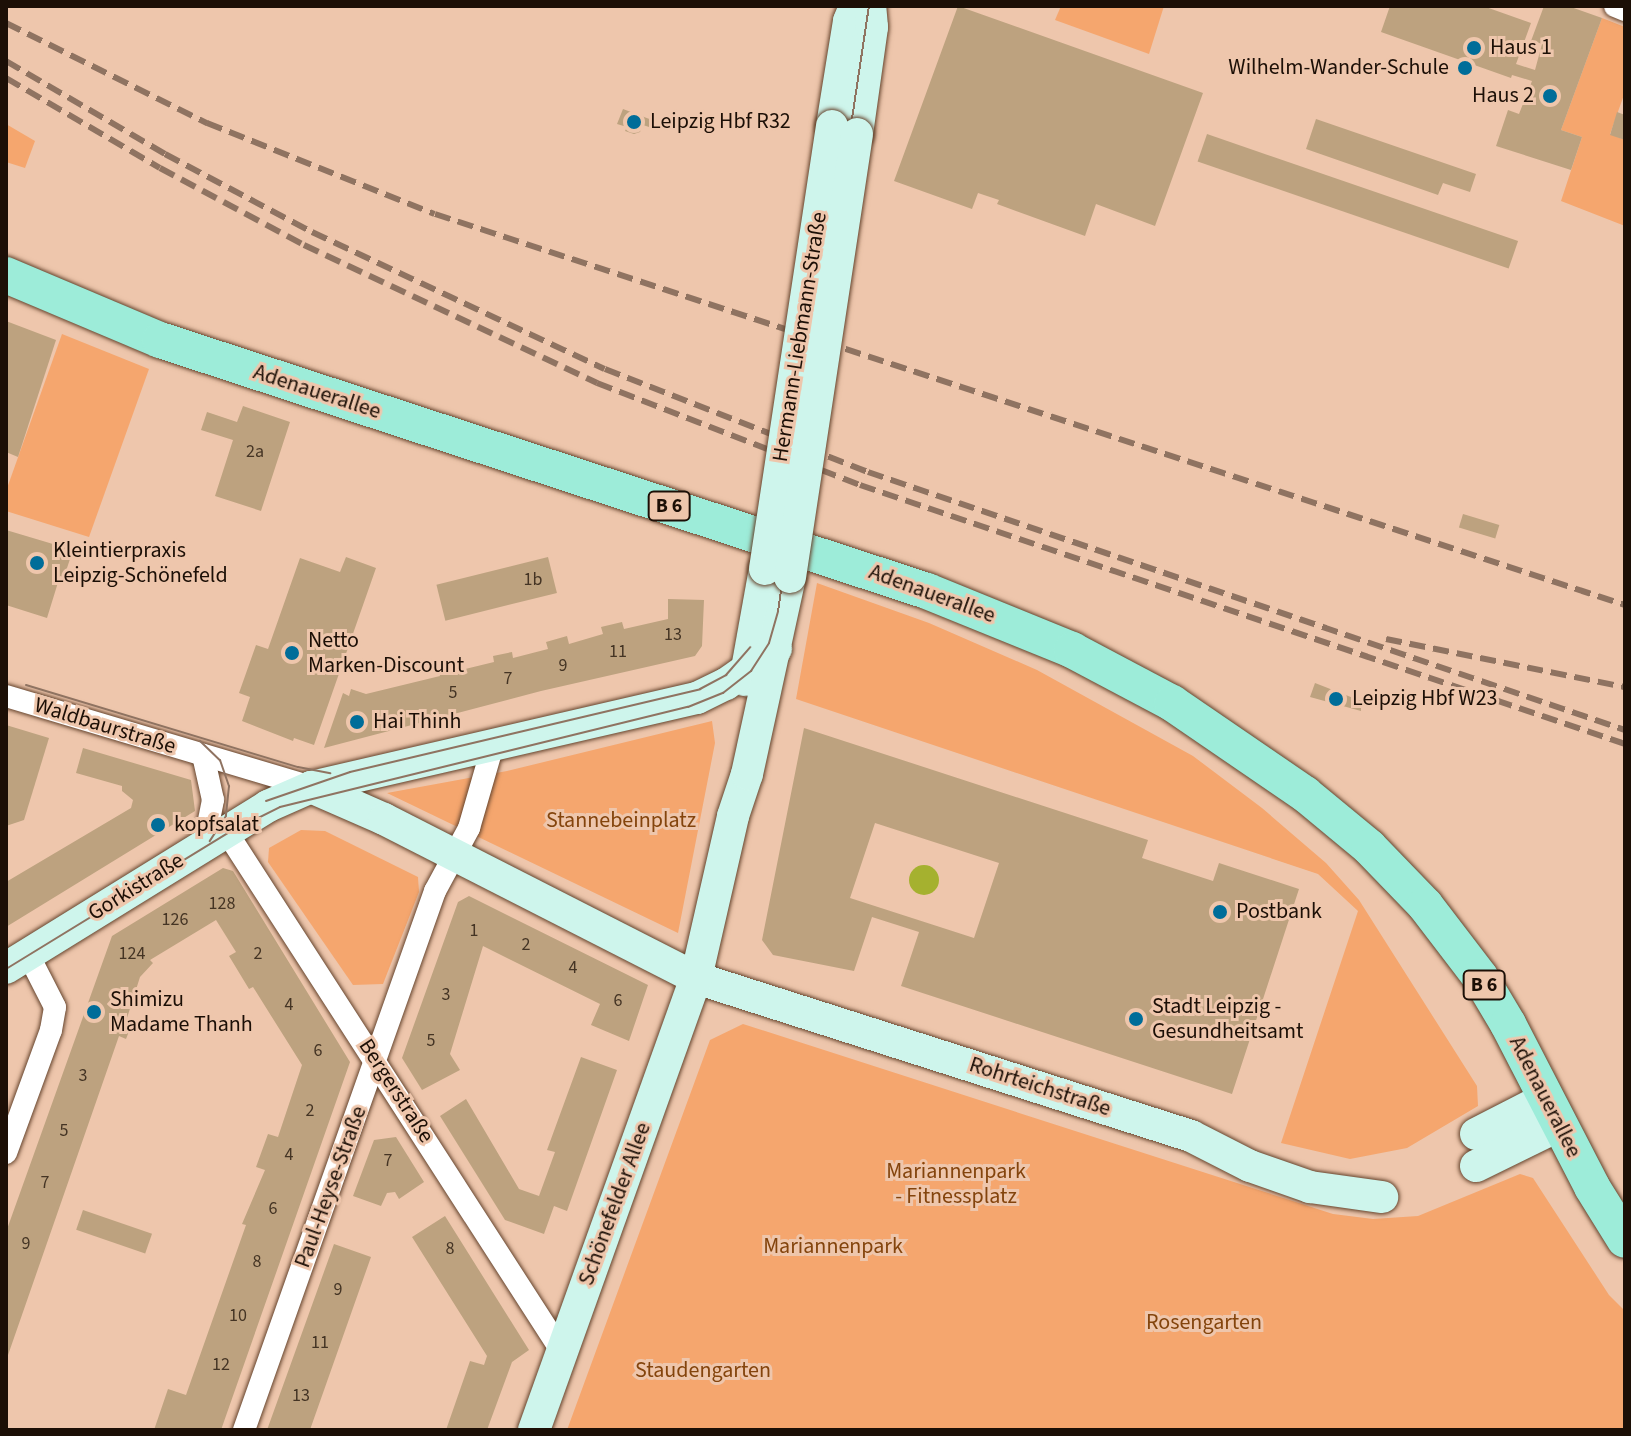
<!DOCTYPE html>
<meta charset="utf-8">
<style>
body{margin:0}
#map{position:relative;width:1631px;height:1436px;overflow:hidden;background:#eec6ac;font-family:"Source Sans 3",sans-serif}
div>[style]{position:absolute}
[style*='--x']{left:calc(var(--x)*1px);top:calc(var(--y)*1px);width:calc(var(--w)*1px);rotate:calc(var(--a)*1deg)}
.green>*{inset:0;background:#f5a66e}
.water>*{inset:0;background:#a5b12f}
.round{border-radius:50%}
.building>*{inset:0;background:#bda27f;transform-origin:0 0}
.roads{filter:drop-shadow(0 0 2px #65442d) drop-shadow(0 0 2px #65442d)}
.street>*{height:22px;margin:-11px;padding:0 11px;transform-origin:11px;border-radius:11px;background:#fff}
.secondary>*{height:32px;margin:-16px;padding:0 16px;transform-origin:16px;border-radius:16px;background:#cef5ec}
.primary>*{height:36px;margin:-18px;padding:0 18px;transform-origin:18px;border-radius:18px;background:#9decd9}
.tram>*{height:2px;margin:-1px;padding:0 1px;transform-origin:1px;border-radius:1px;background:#8f7361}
.rail>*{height:6px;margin-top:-3px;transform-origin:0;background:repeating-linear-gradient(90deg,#8f7361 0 16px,transparent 0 24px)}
.bridges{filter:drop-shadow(0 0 2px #65442d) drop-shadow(0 0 2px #65442d)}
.secondary-bridge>*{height:32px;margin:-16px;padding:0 16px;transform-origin:16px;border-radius:16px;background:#cef5ec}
.dots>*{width:22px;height:22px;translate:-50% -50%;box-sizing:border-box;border:4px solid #eec6ac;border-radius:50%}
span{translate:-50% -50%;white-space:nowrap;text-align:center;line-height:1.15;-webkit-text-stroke:6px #eec6ac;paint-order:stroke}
.number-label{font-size:18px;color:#443424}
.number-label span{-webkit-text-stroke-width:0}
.shield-label span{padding:2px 6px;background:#eec6ac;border:2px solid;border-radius:6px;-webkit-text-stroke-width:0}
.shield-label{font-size:20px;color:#1c0f06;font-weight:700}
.poi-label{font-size:22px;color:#1c0f06}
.left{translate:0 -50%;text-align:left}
.right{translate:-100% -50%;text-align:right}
.street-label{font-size:22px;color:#1c0f06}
.park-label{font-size:22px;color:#84440c}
.frame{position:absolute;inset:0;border:8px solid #1c0f06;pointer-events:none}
</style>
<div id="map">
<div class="green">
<div style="clip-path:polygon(1061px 6px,1164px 6px,1149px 54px,1055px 20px)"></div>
<div style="clip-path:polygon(1602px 18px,1625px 27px,1625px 92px,1610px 134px,1625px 140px,1625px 226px,1561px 201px,1582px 137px,1561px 130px)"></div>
<div style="clip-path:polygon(6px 124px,35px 141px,25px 168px,6px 162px)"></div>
<div style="clip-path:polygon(62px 334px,149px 369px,89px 537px,6px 511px,6px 491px)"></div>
<div style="clip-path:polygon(817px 583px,929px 623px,1037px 670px,1193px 756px,1262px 808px,1326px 863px,1359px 900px,1477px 1086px,1478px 1106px,1407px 1148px,1350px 1159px,1281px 1143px,1358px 911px,1318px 874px,796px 699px)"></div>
<div style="clip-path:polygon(712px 721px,715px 743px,678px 933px,387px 793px,507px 771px)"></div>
<div style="clip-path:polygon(301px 830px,325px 831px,418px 877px,419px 892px,383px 984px,353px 985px,268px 862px,269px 848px)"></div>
<div style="clip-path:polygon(743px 1024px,1333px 1214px,1373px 1219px,1418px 1216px,1520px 1174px,1533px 1178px,1609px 1295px,1625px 1311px,1625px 1430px,567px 1430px,710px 1040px)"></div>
</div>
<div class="water">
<div class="round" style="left:909px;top:865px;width:30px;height:30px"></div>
</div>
<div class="building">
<div style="clip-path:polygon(958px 6px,1203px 93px,1155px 226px,1096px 204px,1085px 236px,997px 204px,999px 200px,978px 193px,972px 209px,894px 181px)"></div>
<div style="clip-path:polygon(1390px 6px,1483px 6px,1531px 23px,1516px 64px,1535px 70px,1542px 44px,1531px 41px,1544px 6px,1568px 6px,1602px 18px,1561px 130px,1582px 137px,1571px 170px,1496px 146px,1508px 110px,1519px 114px,1532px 81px,1512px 75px,1511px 78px,1381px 32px)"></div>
<div style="clip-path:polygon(623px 109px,652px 120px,649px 127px,643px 125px,640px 132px,634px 134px,625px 131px,627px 127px,617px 124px)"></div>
<div style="clip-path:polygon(1617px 112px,1625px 115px,1625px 140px,1610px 135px)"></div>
<div style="clip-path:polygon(1316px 119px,1476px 174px,1470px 192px,1443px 183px,1438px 195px,1306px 149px)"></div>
<div style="left:1207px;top:134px;width:329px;height:29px;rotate:19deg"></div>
<div style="clip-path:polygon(6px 321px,56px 340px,18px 457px,6px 452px)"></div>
<div style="clip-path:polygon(243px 406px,290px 422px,261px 511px,215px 496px,233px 440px,201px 430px,207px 412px,237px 422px)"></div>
<div style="left:1463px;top:514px;width:38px;height:14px;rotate:17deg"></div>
<div style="clip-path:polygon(6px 530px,73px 550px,64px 577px,60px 576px,47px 618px,6px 605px)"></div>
<div style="clip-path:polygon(346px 557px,376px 568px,314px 745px,294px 738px,293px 741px,242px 721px,250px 697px,239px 693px,256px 645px,268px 649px,300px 558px,340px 572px)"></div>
<div style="left:548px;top:557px;width:37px;height:115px;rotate:76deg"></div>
<div style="clip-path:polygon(668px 599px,704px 600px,702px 646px,695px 656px,541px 691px,324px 748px,343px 693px,349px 696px,351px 689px,366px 694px,440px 676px,438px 669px,456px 665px,457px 671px,494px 662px,493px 656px,512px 652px,513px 658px,548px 649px,546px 642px,567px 636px,569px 644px,603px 634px,601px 627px,622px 622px,624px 629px,668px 619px)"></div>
<div style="clip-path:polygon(1315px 683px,1361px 701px,1361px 711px,1310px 697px)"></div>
<div style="clip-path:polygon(6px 725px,49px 738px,24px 820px,6px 826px)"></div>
<div style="clip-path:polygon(evenodd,804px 728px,1148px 840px,1142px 858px,1213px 881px,1219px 863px,1299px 889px,1232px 1094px,901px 986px,919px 932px,872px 917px,854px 971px,773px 955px,762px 940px,804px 728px,875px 823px,999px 863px,974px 938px,850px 898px,875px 823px)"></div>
<div style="clip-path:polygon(83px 748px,191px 780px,195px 811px,6px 927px,6px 882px,131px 808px,133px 800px,122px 791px,122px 786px,76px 773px)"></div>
<div style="clip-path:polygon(223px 868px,233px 871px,350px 1062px,221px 1430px,154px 1430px,168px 1389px,186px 1395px,246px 1225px,242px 1224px,265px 1170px,256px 1167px,268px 1134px,278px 1137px,302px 1065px,253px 987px,249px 989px,229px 956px,236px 952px,216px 920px,150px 960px,153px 963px,140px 977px,127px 1018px,133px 1021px,126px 1039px,119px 1036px,7px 1358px,6px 1232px,112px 936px)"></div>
<div style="clip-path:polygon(469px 896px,648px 985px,629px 1041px,591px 1025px,600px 1004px,483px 946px,450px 1054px,460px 1070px,422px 1090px,402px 1058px,458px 902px)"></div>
<div style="clip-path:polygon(581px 1057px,617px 1070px,567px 1211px,554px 1206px,544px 1234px,505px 1220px,440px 1116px,466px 1099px,519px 1189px,539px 1196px,555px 1152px,547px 1150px)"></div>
<div style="clip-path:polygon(396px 1137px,424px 1182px,399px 1199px,395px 1192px,387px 1193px,381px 1206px,353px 1196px,374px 1140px)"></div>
<div style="left:83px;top:1210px;width:73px;height:21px;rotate:19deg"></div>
<div style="clip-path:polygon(445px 1216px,529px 1350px,512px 1362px,487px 1430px,446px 1430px,470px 1361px,484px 1365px,487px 1356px,412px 1237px)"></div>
<div style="clip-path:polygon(334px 1244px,371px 1257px,311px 1427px,310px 1430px,267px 1430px)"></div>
</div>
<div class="roads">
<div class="street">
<div style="--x:1615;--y:6;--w:11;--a:22"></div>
<div style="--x:6;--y:696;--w:318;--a:16.6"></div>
<div style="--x:203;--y:755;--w:46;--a:77.5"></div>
<div style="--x:213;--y:800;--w:46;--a:101.3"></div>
<div style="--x:226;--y:831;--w:620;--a:57.18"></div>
<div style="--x:6;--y:1153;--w:131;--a:-69.9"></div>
<div style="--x:51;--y:1030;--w:23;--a:-80"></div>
<div style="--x:55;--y:1007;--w:59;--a:-117"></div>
<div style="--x:244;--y:1430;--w:572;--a:-70.49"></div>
<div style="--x:435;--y:891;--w:72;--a:-61.6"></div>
<div style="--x:469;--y:828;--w:86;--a:-73.9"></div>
</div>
<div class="secondary">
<div style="--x:832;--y:126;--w:106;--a:-80.8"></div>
<div style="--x:849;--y:21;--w:16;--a:-68"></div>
<div style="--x:857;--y:134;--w:108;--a:-82"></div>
<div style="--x:872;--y:27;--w:21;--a:-95"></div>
<div style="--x:745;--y:680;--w:113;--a:-79.8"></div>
<div style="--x:311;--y:787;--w:80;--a:23.7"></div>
<div style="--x:384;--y:819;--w:350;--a:27"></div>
<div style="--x:696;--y:978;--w:520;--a:17.7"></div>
<div style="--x:1191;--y:1136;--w:66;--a:27"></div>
<div style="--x:1250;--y:1166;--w:64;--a:19.3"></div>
<div style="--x:1310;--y:1187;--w:73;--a:7.9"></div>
<div style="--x:6;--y:968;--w:308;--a:-31.7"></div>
<div style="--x:268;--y:806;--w:47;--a:-23.8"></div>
<div style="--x:311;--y:787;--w:396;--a:-13"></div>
<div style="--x:697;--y:698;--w:32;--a:-26"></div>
<div style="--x:726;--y:684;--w:61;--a:-35"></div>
<div style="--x:1476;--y:1134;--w:79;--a:-27.2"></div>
<div style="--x:1476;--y:1166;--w:93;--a:-26"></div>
<div style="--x:534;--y:1430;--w:480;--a:-70.3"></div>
<div style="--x:696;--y:978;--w:166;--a:-77.1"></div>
<div style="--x:733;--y:816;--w:44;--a:-71.6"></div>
<div style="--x:747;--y:774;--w:202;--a:-77.7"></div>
</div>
<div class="primary">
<div style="--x:6;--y:275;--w:167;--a:22.9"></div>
<div style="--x:160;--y:340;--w:807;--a:18.12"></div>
<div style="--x:927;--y:591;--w:157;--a:22.1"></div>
<div style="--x:1072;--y:650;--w:113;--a:27.9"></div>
<div style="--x:1172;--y:703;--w:161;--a:34.4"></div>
<div style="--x:1305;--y:794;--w:83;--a:39.6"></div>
<div style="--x:1369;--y:847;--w:81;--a:46"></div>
<div style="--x:1425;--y:905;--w:91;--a:52.6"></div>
<div style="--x:1480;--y:977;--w:55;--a:59.2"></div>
<div style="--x:1508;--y:1024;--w:183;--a:62.7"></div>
<div style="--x:1592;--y:1187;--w:62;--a:58.1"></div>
</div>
</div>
<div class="tram">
<div style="--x:26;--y:685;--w:284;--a:16.8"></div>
<div style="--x:298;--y:767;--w:33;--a:11"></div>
<div style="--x:200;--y:741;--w:28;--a:44"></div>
<div style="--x:220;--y:760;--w:28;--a:71"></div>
<div style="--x:229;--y:786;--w:30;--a:96"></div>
<div style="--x:226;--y:816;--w:30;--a:123"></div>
<div style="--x:266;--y:801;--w:89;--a:-19"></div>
<div style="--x:350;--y:772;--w:360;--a:-13.3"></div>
<div style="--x:700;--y:689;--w:30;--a:-28"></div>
<div style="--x:726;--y:675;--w:37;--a:-49"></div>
<div style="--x:6;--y:969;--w:260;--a:-31.5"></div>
<div style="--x:228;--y:833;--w:58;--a:-26.6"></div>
<div style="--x:280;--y:807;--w:420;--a:-13.8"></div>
<div style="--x:688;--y:707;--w:38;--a:-22"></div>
<div style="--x:723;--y:693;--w:36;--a:-38"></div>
<div style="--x:751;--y:671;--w:33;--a:-57"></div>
<div style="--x:769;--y:643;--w:33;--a:-74"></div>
<div style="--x:778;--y:611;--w:612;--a:-81.45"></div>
</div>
<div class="rail">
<div style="--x:6;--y:23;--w:225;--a:26.5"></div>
<div style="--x:207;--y:123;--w:245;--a:21.8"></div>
<div style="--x:435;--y:214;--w:1253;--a:18.19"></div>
<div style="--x:6;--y:61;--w:184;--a:30.3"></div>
<div style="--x:165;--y:154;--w:166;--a:28"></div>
<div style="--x:312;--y:232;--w:323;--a:25.1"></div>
<div style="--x:605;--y:369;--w:282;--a:21.4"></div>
<div style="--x:868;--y:472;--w:800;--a:18.82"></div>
<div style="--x:6;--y:78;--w:178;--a:30.3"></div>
<div style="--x:160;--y:168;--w:163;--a:28.1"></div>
<div style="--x:304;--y:245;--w:324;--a:25.2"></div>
<div style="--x:597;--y:383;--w:282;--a:21.2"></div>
<div style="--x:860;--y:485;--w:808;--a:18.7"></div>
<div style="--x:1386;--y:639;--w:244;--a:11.4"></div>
</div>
<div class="bridges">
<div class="secondary-bridge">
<div style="--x:765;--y:569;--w:448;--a:-81.4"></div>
<div style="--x:790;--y:577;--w:448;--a:-81.4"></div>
</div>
</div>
<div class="dots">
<div style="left:1474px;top:48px;background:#006d99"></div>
<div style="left:1465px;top:68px;background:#006d99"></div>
<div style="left:1550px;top:96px;background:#006d99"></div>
<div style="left:634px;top:122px;background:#006d99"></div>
<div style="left:37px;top:563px;background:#006d99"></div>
<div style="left:292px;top:653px;background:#006d99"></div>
<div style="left:1336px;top:699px;background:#006d99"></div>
<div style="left:357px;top:722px;background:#006d99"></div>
<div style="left:158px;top:825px;background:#006d99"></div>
<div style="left:1220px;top:912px;background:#006d99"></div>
<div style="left:94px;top:1012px;background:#006d99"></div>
<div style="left:1136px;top:1019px;background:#006d99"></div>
</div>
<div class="number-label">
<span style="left:255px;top:452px">2a</span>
<span style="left:533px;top:580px">1b</span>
<span style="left:673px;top:635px">13</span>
<span style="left:618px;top:652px">11</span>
<span style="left:563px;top:666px">9</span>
<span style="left:508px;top:679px">7</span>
<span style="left:453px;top:693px">5</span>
<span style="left:222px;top:904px">128</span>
<span style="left:175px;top:920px">126</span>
<span style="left:474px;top:931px">1</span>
<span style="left:526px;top:945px">2</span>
<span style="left:132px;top:954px">124</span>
<span style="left:258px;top:954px">2</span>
<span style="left:573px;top:968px">4</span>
<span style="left:446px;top:995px">3</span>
<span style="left:618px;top:1001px">6</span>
<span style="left:289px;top:1005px">4</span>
<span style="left:431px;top:1041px">5</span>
<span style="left:318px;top:1051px">6</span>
<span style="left:83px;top:1076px">3</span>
<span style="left:310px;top:1111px">2</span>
<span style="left:64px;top:1131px">5</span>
<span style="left:289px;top:1155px">4</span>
<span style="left:388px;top:1161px">7</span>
<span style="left:45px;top:1183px">7</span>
<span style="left:273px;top:1209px">6</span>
<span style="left:26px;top:1244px">9</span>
<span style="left:450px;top:1249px">8</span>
<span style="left:257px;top:1262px">8</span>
<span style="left:338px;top:1290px">9</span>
<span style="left:238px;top:1316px">10</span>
<span style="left:320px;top:1343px">11</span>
<span style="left:221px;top:1365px">12</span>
<span style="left:301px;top:1396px">13</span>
</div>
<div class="shield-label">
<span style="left:669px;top:506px">B 6</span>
<span style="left:1484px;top:985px">B 6</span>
</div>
<div class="poi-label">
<span class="left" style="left:1490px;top:48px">Haus 1</span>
<span class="right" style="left:1449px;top:68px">Wilhelm-Wander-Schule</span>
<span class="right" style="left:1534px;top:96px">Haus 2</span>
<span class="left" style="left:650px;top:122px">Leipzig Hbf R32</span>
<span class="left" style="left:53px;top:563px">Kleintierpraxis<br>Leipzig-Schönefeld</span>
<span class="left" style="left:308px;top:653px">Netto<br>Marken-Discount</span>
<span class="left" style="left:1352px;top:699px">Leipzig Hbf W23</span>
<span class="left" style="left:373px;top:722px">Hai Thinh</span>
<span class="left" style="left:174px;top:825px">kopfsalat</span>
<span class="left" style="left:1236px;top:912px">Postbank</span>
<span class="left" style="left:110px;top:1012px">Shimizu<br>Madame Thanh</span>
<span class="left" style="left:1152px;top:1019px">Stadt Leipzig -<br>Gesundheitsamt</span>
</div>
<div class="street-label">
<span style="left:800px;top:337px;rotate:-81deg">Hermann-Liebmann-Straße</span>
<span style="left:317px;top:392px;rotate:18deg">Adenauerallee</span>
<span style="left:932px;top:594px;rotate:20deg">Adenauerallee</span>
<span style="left:105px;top:726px;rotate:17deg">Waldbaurstraße</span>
<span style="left:136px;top:887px;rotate:-32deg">Gorkistraße</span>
<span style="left:1040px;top:1087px;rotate:18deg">Rohrteichstraße</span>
<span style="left:396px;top:1091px;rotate:57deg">Bergerstraße</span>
<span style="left:1545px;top:1097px;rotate:63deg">Adenauerallee</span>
<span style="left:331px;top:1187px;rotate:-70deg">Paul-Heyse-Straße</span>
<span style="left:615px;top:1204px;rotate:-70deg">Schönefelder Allee</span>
</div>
<div class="park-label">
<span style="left:621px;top:821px">Stannebeinplatz</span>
<span style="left:956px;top:1184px">Mariannenpark<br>- Fitnessplatz</span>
<span style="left:833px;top:1247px">Mariannenpark</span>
<span style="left:1204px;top:1323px">Rosengarten</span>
<span style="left:703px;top:1371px">Staudengarten</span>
</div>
<div class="frame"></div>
</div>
